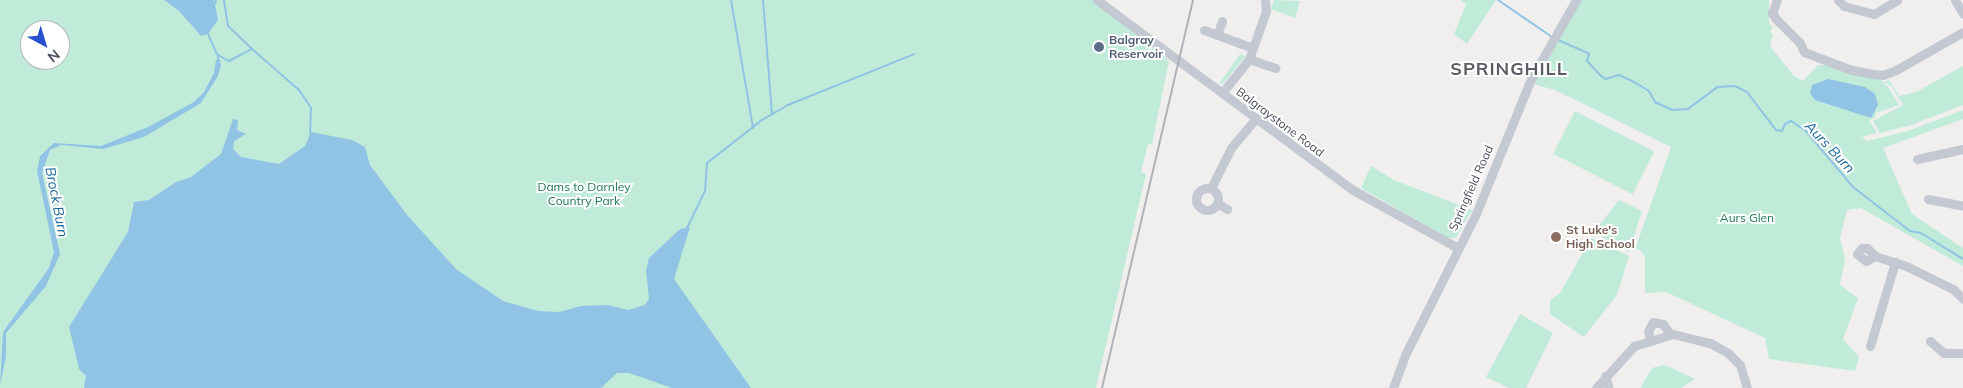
<!DOCTYPE html>
<style>
body{margin:0}
#map{position:relative;width:1963px;height:388px;overflow:hidden;background:#f1efee;font-family:Mulish,sans-serif}
div>[style]{position:absolute}
[style*='--x']{left:calc(var(--x)*1px);top:calc(var(--y)*1px);width:calc(var(--w)*1px);rotate:calc(var(--a)*1deg)}
.green>*{inset:0;background:#c0ebd9;transform-origin:0 0}
.water>*{inset:0;background:#91c3e4}
.stream>*{height:2px;margin:-1px;padding:0 1px;transform-origin:1px;border-radius:1px;background:#91c3e4}
.minor>*{height:9px;margin:-4.5px;padding:0 4.5px;transform-origin:4.5px;border-radius:4.5px;background:#c3c8d2}
.minor>.ring{margin:-4.5px;padding:0;box-sizing:content-box;background:none;border:9px solid #c3c8d2;border-radius:50%}
.rail>*{height:2px;margin:-1px;padding:0 1px;transform-origin:1px;border-radius:1px;background:#b1b2b8}
.dots>*{width:14px;height:14px;translate:-50% -50%;box-sizing:border-box;border:2px solid #fff;border-radius:50%}
span{translate:-50% -50%;white-space:nowrap;text-align:center;line-height:1.15;-webkit-text-stroke:4px #fff;paint-order:stroke}
.service-label{font-size:12px;color:#4e5e75;font-weight:700}
.left{translate:0 -50%;text-align:left}
.street-label{font-size:12px;color:#484e5a}
.park-label{font-size:12px;color:#1f755a}
.education-label{font-size:12px;color:#785e54;font-weight:700}
.water-label{font-size:14px;color:#19679c;font-style:italic}
.district-label{font-size:18px;color:#5b5d62;font-weight:700;letter-spacing:1px}
.north{position:absolute;left:20px;top:20px;width:50px;height:50px;box-sizing:border-box;background:#fff;border:1px solid #b6b8bd;border-radius:50%;rotate:141deg;font-size:14px;font-weight:700;line-height:20px;text-align:center;color:#484e5a}
.north::after{content:'';display:block;margin:auto;width:18px;height:22px;background:#2952d0;clip-path:polygon(50% 0,100% 100%,50% 72%,0 100%)}
</style>
<div id="map">
<div class="green">
<div style="clip-path:polygon(evenodd,0 0,1099px 0,1169px 61px,1152px 144px,1148px 144px,1141px 172px,1146px 174px,1096px 388px,0 388px,0 0,30px 30px,60px 30px,60px 60px,30px 60px,30px 30px)"></div>
<div style="clip-path:polygon(1274px 0,1300px 1px,1295px 18px,1271px 9px)"></div>
<div style="clip-path:polygon(1460px 0,1496px 0,1467px 44px,1454px 34px,1466px 4px)"></div>
<div style="clip-path:polygon(1581px 0,1769px 0,1769px 23px,1773px 28px,1770px 31px,1773px 35px,1770px 46px,1794px 76px,1803px 81px,1818px 65px,1828px 65px,1878px 77px,1888px 87px,1899px 105px,1876px 113px,1875px 118px,1869px 120px,1877px 133px,1862px 137px,1867px 141px,1908px 131px,1963px 110px,1963px 119px,1883px 148px,1912px 214px,1963px 248px,1963px 266px,1861px 208px,1847px 210px,1840px 238px,1845px 259px,1840px 285px,1858px 298px,1843px 339px,1859px 357px,1855px 371px,1769px 359px,1765px 338px,1666px 292px,1645px 293px,1645px 257px,1640px 250px,1635px 249px,1671px 147px,1555px 90px,1533px 84px)"></div>
<div style="clip-path:polygon(1240px 54px,1245px 56px,1224px 83px,1219px 84px)"></div>
<div style="clip-path:polygon(1963px 66px,1963px 105px,1911px 125px,1880px 133px,1873px 121px,1903px 105px,1891px 86px,1884px 82px,1889px 80px,1899px 96px,1916px 92px)"></div>
<div style="left:1575px;top:111px;width:89px;height:48px;rotate:27deg"></div>
<div style="clip-path:polygon(1371px 166px,1394px 180px,1472px 210px,1456px 238px,1448px 238px,1361px 188px)"></div>
<div style="clip-path:polygon(1619px 200px,1642px 211px,1629px 252px,1594px 232px)"></div>
<div style="clip-path:polygon(1591px 238px,1629px 256px,1617px 295px,1584px 337px,1550px 314px,1550px 300px,1560px 293px)"></div>
<div style="clip-path:polygon(1520px 314px,1553px 333px,1526px 388px,1509px 388px,1486px 377px)"></div>
<div style="clip-path:polygon(1663px 365px,1670px 367px,1695px 379px,1681px 388px,1640px 388px,1652px 368px)"></div>
</div>
<div class="water">
<div style="clip-path:polygon(164px 0,214px 0,218px 20px,208px 34px,201px 36px,179px 11px)"></div>
<div style="clip-path:polygon(216px 60px,220px 60px,221px 66px,218px 76px,201px 103px,144px 137px,103px 149px,61px 145px,50px 150px,42px 173px,60px 254px,46px 286px,6px 333px,6px 357px,0 385px,3px 332px,49px 268px,54px 252px,37px 171px,40px 156px,54px 143px,101px 146px,148px 127px,194px 102px,204px 92px,214px 73px)"></div>
<div style="clip-path:polygon(1828px 79px,1865px 87px,1875px 94px,1878px 105px,1871px 118px,1815px 100px,1810px 93px,1812px 85px)"></div>
<div style="clip-path:polygon(233px 119px,238px 120px,237px 130px,246px 134px,234px 141px,233px 149px,241px 157px,279px 164px,305px 146px,311px 132px,352px 140px,365px 147px,370px 165px,407px 215px,456px 269px,503px 301px,538px 311px,559px 312px,581px 306px,607px 305px,628px 310px,645px 305px,649px 299px,646px 271px,649px 258px,680px 229px,690px 227px,674px 279px,751px 388px,672px 388px,629px 373px,617px 373px,601px 388px,84px 388px,86px 376px,79px 369px,69px 327px,128px 232px,134px 202px,149px 200px,176px 182px,191px 177px,221px 154px)"></div>
</div>
<div class="stream">
<div style="--x:731;--y:0;--w:130;--a:80.2"></div>
<div style="--x:763;--y:0;--w:115;--a:85.5"></div>
<div style="--x:1498;--y:0;--w:65;--a:34.4"></div>
<div style="--x:215;--y:4;--w:4;--a:-76"></div>
<div style="--x:208;--y:34;--w:22;--a:66"></div>
<div style="--x:1556;--y:39;--w:36;--a:24"></div>
<div style="--x:1589;--y:54;--w:7;--a:106"></div>
<div style="--x:1587;--y:61;--w:21;--a:47"></div>
<div style="--x:1601;--y:76;--w:6;--a:31"></div>
<div style="--x:1606;--y:79;--w:14;--a:-17"></div>
<div style="--x:1619;--y:75;--w:17;--a:25"></div>
<div style="--x:1634;--y:82;--w:17;--a:31"></div>
<div style="--x:1649;--y:91;--w:13;--a:61"></div>
<div style="--x:1655;--y:102;--w:19;--a:25"></div>
<div style="--x:1672;--y:110;--w:16;--a:-4"></div>
<div style="--x:1688;--y:109;--w:36;--a:-37"></div>
<div style="--x:1717;--y:87;--w:18;--a:-3"></div>
<div style="--x:1735;--y:86;--w:13;--a:27"></div>
<div style="--x:1747;--y:92;--w:48;--a:52.7"></div>
<div style="--x:1776;--y:130;--w:6;--a:9"></div>
<div style="--x:1782;--y:131;--w:8;--a:-67"></div>
<div style="--x:1785;--y:124;--w:7;--a:-27"></div>
<div style="--x:1791;--y:121;--w:17;--a:33"></div>
<div style="--x:1805;--y:130;--w:75;--a:49.9"></div>
<div style="--x:1853;--y:187;--w:72;--a:37.7"></div>
<div style="--x:1910;--y:231;--w:11;--a:10"></div>
<div style="--x:1921;--y:233;--w:49;--a:31.8"></div>
<div style="--x:252;--y:49;--w:62;--a:41.1"></div>
<div style="--x:299;--y:90;--w:22;--a:56"></div>
<div style="--x:311;--y:108;--w:26;--a:92"></div>
<div style="--x:218;--y:61;--w:6;--a:-90"></div>
<div style="--x:218;--y:55;--w:13;--a:29"></div>
<div style="--x:229;--y:61;--w:26;--a:-28"></div>
<div style="--x:252;--y:49;--w:33;--a:-136"></div>
<div style="--x:228;--y:26;--w:26;--a:-99"></div>
<div style="--x:687;--y:228;--w:41;--a:-64.1"></div>
<div style="--x:705;--y:191;--w:28;--a:-86"></div>
<div style="--x:707;--y:163;--w:70;--a:-38"></div>
<div style="--x:762;--y:120;--w:30;--a:-30"></div>
<div style="--x:788;--y:105;--w:136;--a:-22"></div>
</div>
<div class="minor">
<div style="--x:1097;--y:0;--w:319;--a:36.6"></div>
<div style="--x:1353;--y:190;--w:120;--a:28.9"></div>
<div style="--x:1777;--y:0;--w:14;--a:111"></div>
<div style="--x:1772;--y:13;--w:7;--a:56"></div>
<div style="--x:1776;--y:19;--w:34;--a:45"></div>
<div style="--x:1800;--y:43;--w:10;--a:66"></div>
<div style="--x:1804;--y:52;--w:51;--a:20.6"></div>
<div style="--x:1852;--y:70;--w:21;--a:11"></div>
<div style="--x:1873;--y:74;--w:10;--a:6"></div>
<div style="--x:1883;--y:75;--w:14;--a:-21"></div>
<div style="--x:1896;--y:70;--w:77;--a:-29.6"></div>
<div style="--x:1838;--y:0;--w:8;--a:45"></div>
<div style="--x:1844;--y:6;--w:31;--a:15"></div>
<div style="--x:1874;--y:14;--w:27;--a:-31"></div>
<div style="--x:1955;--y:0;--w:16;--a:60"></div>
<div style="--x:1204;--y:30;--w:52;--a:20.2"></div>
<div style="--x:1217;--y:35;--w:15;--a:-70"></div>
<div style="--x:1249;--y:59;--w:28;--a:19"></div>
<div style="--x:1222;--y:93;--w:43;--a:-51.5"></div>
<div style="--x:1249;--y:59;--w:51;--a:-70.5"></div>
<div style="--x:1266;--y:11;--w:11;--a:-95"></div>
<div style="--x:1917;--y:159;--w:47;--a:-12.3"></div>
<div class="ring" style="left:1196px;top:188px;width:13px;height:13px"></div>
<div style="--x:1211;--y:188;--w:45;--a:-63.4"></div>
<div style="--x:1231;--y:148;--w:39;--a:-50"></div>
<div style="--x:1928;--y:199;--w:36;--a:11"></div>
<div style="--x:1217;--y:203;--w:12;--a:31"></div>
<div style="--x:1875;--y:256;--w:10;--a:151"></div>
<div style="--x:1866;--y:261;--w:11;--a:-142"></div>
<div style="--x:1857;--y:254;--w:8;--a:-50"></div>
<div style="--x:1862;--y:248;--w:5;--a:0"></div>
<div style="--x:1867;--y:248;--w:11;--a:45"></div>
<div style="--x:1875;--y:256;--w:35;--a:18"></div>
<div style="--x:1908;--y:267;--w:50;--a:26.1"></div>
<div style="--x:1953;--y:289;--w:14;--a:45"></div>
<div style="--x:1650;--y:339;--w:8;--a:-104"></div>
<div style="--x:1648;--y:331;--w:10;--a:-61"></div>
<div style="--x:1653;--y:322;--w:10;--a:11"></div>
<div style="--x:1663;--y:324;--w:12;--a:55"></div>
<div style="--x:1930;--y:341;--w:18;--a:41"></div>
<div style="--x:1944;--y:353;--w:19;--a:0"></div>
<div style="--x:1870;--y:346;--w:88;--a:-73.4"></div>
<div style="--x:1605;--y:376;--w:13;--a:72"></div>
<div style="--x:1393;--y:388;--w:37;--a:-70"></div>
<div style="--x:1406;--y:353;--w:153;--a:-63.3"></div>
<div style="--x:1475;--y:216;--w:148;--a:-67.8"></div>
<div style="--x:1531;--y:79;--w:91;--a:-60.3"></div>
<div style="--x:1596;--y:388;--w:57;--a:-47.9"></div>
<div style="--x:1634;--y:346;--w:41;--a:-17.1"></div>
<div style="--x:1673;--y:334;--w:38;--a:14"></div>
<div style="--x:1710;--y:343;--w:21;--a:29"></div>
<div style="--x:1728;--y:353;--w:17;--a:45"></div>
<div style="--x:1740;--y:365;--w:24;--a:73"></div>
</div>
<div class="rail">
<div style="--x:1102;--y:388;--w:399;--a:-76.8"></div>
</div>
<div class="dots">
<div style="left:1099px;top:47px;background:#5c6f8a"></div>
<div style="left:1556px;top:237px;background:#8d6e63"></div>
</div>
<div class="service-label">
<span class="left" style="left:1109px;top:47px">Balgray<br>Reservoir</span>
</div>
<div class="street-label">
<span style="left:1280px;top:122px;rotate:37deg">Balgraystone Road</span>
<span style="left:1471px;top:188px;rotate:-66deg">Springfield Road</span>
</div>
<div class="park-label">
<span style="left:584px;top:194px">Dams to Darnley<br>Country Park</span>
<span style="left:1747px;top:218px">Aurs Glen</span>
</div>
<div class="education-label">
<span class="left" style="left:1566px;top:237px">St Luke's<br>High School</span>
</div>
<div class="water-label">
<span style="left:1830px;top:147px;rotate:47deg">Aurs Burn</span>
<span style="left:57px;top:202px;rotate:79deg">Brock Burn</span>
</div>
<div class="district-label">
<span style="left:1509px;top:69px">SPRINGHILL</span>
</div>
<div class="north">N</div>
</div>
